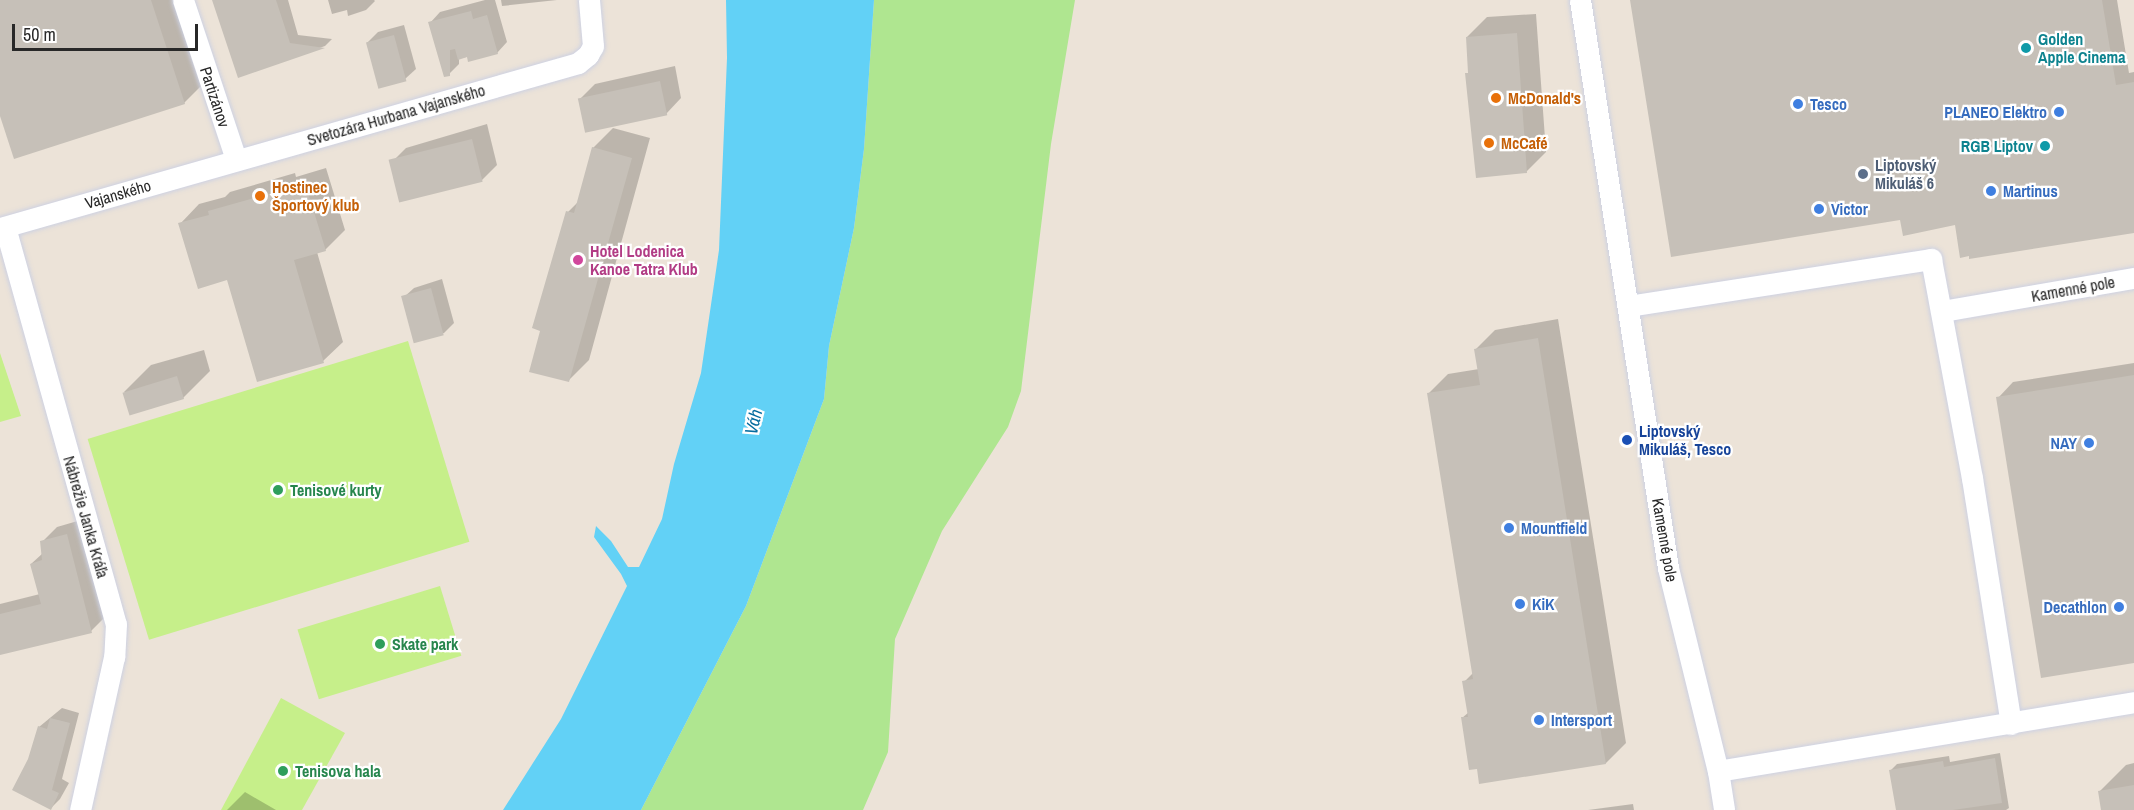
<!DOCTYPE html>
<meta charset="utf-8">
<style>
body{margin:0}
#map{position:relative;width:2134px;height:810px;overflow:hidden;background:#ece3d8;font-family:"Archivo Narrow",sans-serif}
div>[style]{position:absolute}
[style*='--x']{left:calc(var(--x)*1px);top:calc(var(--y)*1px);width:calc(var(--w)*1px);rotate:calc(var(--a)*1deg)}
.green>*{inset:0;background:#afe690}
.pitch>*{inset:0;background:#c6ef8a;transform-origin:0 0}
.water>*{inset:0;background:#62d1f6}
.shadow>*{inset:0;background:#0003}
.building>*{inset:0;background:#c6c0b8;transform-origin:0 0}
.roads{filter:drop-shadow(0 0 2px #cdd1e2) drop-shadow(0 0 2px #cdd1e2)}
.minor>*{height:21px;margin:-10.5px;padding:0 10.5px;transform-origin:10.5px;border-radius:10.5px;background:#fff}
.dots>*{width:16px;height:16px;translate:-50% -50%;box-sizing:border-box;border:3px solid #fff;border-radius:50%}
span{translate:-50% -50%;white-space:nowrap;text-align:center;line-height:1.15;-webkit-text-stroke:4.5px #fff;paint-order:stroke}
.culture-label{font-size:16px;color:#0d838f;font-weight:700}
.left{translate:0 -50%;text-align:left}
.right{translate:-100% -50%;text-align:right}
.street-label{font-size:16px;color:#282828}
.food-label{font-size:16px;color:#c56008;font-weight:700}
.shop-label{font-size:16px;color:#366cbe;font-weight:700}
.service-label{font-size:16px;color:#4e5e75;font-weight:700}
.hotel-label{font-size:16px;color:#b23c85;font-weight:700}
.transit-label{font-size:16px;color:#164399;font-weight:700}
.leisure-label{font-size:16px;color:#27864d;font-weight:700}
.water-label{font-size:18px;color:#056c9f;font-style:italic}
.scale{position:absolute;left:12px;top:24px;width:186px;height:27px;box-sizing:border-box;border:3px solid #282828;border-top:0;padding-left:8px;font-size:18px;line-height:21px;white-space:nowrap;color:#282828;-webkit-text-stroke:4px #fff;paint-order:stroke}
</style>
<div id="map">
<div class="green">
<div style="clip-path:polygon(874px 0,1075px 0,1051px 144px,1021px 391px,1008px 427px,942px 531px,895px 639px,888px 752px,863px 810px,641px 810px,746px 606px,824px 399px,829px 346px,854px 228px,864px 149px)"></div>
</div>
<div class="pitch">
<div style="left:408px;top:341px;width:210px;height:335px;rotate:73deg"></div>
<div style="clip-path:polygon(0 353px,21px 416px,0 422px)"></div>
<div style="left:440px;top:586px;width:73px;height:149px;rotate:73deg"></div>
<div style="clip-path:polygon(281px 698px,345px 733px,302px 810px,221px 810px)"></div>
</div>
<div class="water">
<div style="clip-path:polygon(726px 0,874px 0,864px 149px,854px 228px,829px 346px,824px 399px,746px 606px,641px 810px,503px 810px,561px 719px,627px 586px,621px 574px,594px 537px,596px 526px,611px 541px,628px 567px,639px 567px,662px 519px,674px 464px,701px 373px,719px 250px,727px 58px)"></div>
</div>
<div class="shadow">
<div style="clip-path:polygon(0 0,177px 0,204px 83px,184px 103px,0 111px)"></div>
<div style="clip-path:polygon(213px 0,288px 0,298px 35px,332px 39px,325px 46px,239px 76px)"></div>
<div style="clip-path:polygon(328px 0,374px 0,375px 1px,366px 10px,348px 16px,347px 10px,332px 14px)"></div>
<div style="clip-path:polygon(485px 0,495px 0,507px 42px,497px 53px,459px 58px,459px 64px,449px 74px,430px 23px,440px 12px)"></div>
<div style="clip-path:polygon(501px 0,557px 0,502px 6px)"></div>
<div style="clip-path:polygon(1631px 0,2117px 0,2129px 73px,2134px 72px,2134px 232px,1901px 218px)"></div>
<div style="clip-path:polygon(1536px 14px,1546px 152px,1526px 172px,1467px 74px,1470px 71px,1467px 37px,1487px 17px)"></div>
<div style="clip-path:polygon(404px 25px,416px 69px,405px 79px,367px 43px,378px 32px)"></div>
<div style="clip-path:polygon(675px 66px,681px 98px,666px 114px,580px 99px,595px 84px)"></div>
<div style="clip-path:polygon(487px 124px,497px 165px,482px 180px,390px 164px,406px 148px)"></div>
<div style="clip-path:polygon(613px 128px,650px 138px,589px 360px,569px 380px,542px 330px,568px 212px,579px 201px,593px 148px)"></div>
<div style="clip-path:polygon(326px 168px,345px 230px,325px 250px,317px 252px,343px 342px,323px 361px,228px 278px,180px 224px,199px 204px,225px 197px,230px 192px,295px 173px,296px 177px)"></div>
<div style="clip-path:polygon(442px 279px,454px 323px,444px 333px,416px 341px,403px 298px,414px 288px)"></div>
<div style="clip-path:polygon(1558px 319px,1626px 743px,1606px 763px,1478px 768px,1462px 718px,1469px 712px,1464px 682px,1473px 673px,1428px 394px,1448px 374px,1479px 369px,1476px 349px,1495px 330px)"></div>
<div style="clip-path:polygon(204px 350px,210px 371px,183px 398px,124px 392px,151px 365px)"></div>
<div style="clip-path:polygon(2134px 363px,2134px 662px,1998px 398px,2013px 382px)"></div>
<div style="clip-path:polygon(81px 520px,105px 617px,91px 631px,0 653px,0 604px,40px 594px,31px 564px,43px 553px,42px 542px,57px 527px)"></div>
<div style="clip-path:polygon(62px 708px,79px 713px,62px 779px,69px 783px,60px 799px,50px 809px,30px 759px,39px 727px)"></div>
<div style="clip-path:polygon(2000px 753px,2009px 808px,2006px 810px,1898px 810px,1891px 770px,1897px 764px,1949px 756px,1950px 762px)"></div>
<div style="clip-path:polygon(2134px 763px,2134px 810px,2103px 810px,2100px 791px,2126px 765px)"></div>
<div style="clip-path:polygon(245px 792px,276px 810px,227px 810px)"></div>
<div style="clip-path:polygon(1633px 804px,1634px 810px,1588px 810px)"></div>
</div>
<div class="building">
<div style="clip-path:polygon(0 0,151px 0,185px 104px,14px 159px,0 116px)"></div>
<div style="clip-path:polygon(212px 0,276px 0,290px 43px,325px 48px,238px 78px)"></div>
<div style="clip-path:polygon(1630px 0,2102px 0,2116px 85px,2134px 82px,2134px 233px,1969px 259px,1969px 256px,1960px 258px,1955px 225px,1903px 236px,1900px 220px,1671px 257px)"></div>
<div style="clip-path:polygon(471px 11px,473px 19px,487px 15px,498px 54px,468px 62px,467px 57px,458px 60px,455px 49px,450px 50px,450px 76px,444px 77px,428px 22px)"></div>
<div style="clip-path:polygon(1517px 33px,1527px 173px,1476px 178px,1465px 73px,1468px 73px,1466px 37px)"></div>
<div style="left:394px;top:35px;width:48px;height:29px;rotate:75deg"></div>
<div style="left:660px;top:81px;width:35px;height:84px;rotate:78deg"></div>
<div style="left:472px;top:139px;width:44px;height:86px;rotate:76deg"></div>
<div style="clip-path:polygon(592px 147px,632px 158px,569px 382px,529px 372px,540px 331px,532px 328px,566px 211px,574px 213px)"></div>
<div style="clip-path:polygon(306px 186px,326px 251px,294px 260px,324px 363px,257px 382px,227px 280px,198px 289px,178px 223px,209px 215px,208px 211px,275px 192px,276px 195px)"></div>
<div style="left:431px;top:288px;width:49px;height:31px;rotate:75deg"></div>
<div style="clip-path:polygon(1538px 338px,1606px 764px,1479px 784px,1477px 769px,1469px 770px,1461px 717px,1468px 717px,1462px 681px,1473px 679px,1427px 393px,1480px 385px,1474px 349px)"></div>
<div style="clip-path:polygon(2134px 375px,2134px 663px,2041px 678px,1996px 397px)"></div>
<div style="left:177px;top:376px;width:24px;height:57px;rotate:73deg"></div>
<div style="clip-path:polygon(67px 534px,92px 633px,0 655px,0 614px,41px 604px,30px 564px,42px 560px,40px 541px)"></div>
<div style="clip-path:polygon(50px 718px,70px 723px,52px 790px,59px 793px,51px 810px,12px 790px,28px 759px,38px 726px,47px 729px)"></div>
<div style="clip-path:polygon(1995px 758px,2002px 803px,1953px 810px,1896px 810px,1889px 770px,1943px 761px,1944px 767px)"></div>
<div style="clip-path:polygon(2134px 785px,2134px 810px,2101px 810px,2098px 791px)"></div>
</div>
<div class="roads">
<div class="minor">
<div style="--x:183;--y:0;--w:168;--a:71.6"></div>
<div style="--x:1580;--y:0;--w:575;--a:81.19"></div>
<div style="--x:1668;--y:568;--w:209;--a:76.2"></div>
<div style="--x:1718;--y:771;--w:39;--a:81"></div>
<div style="--x:5;--y:227;--w:412;--a:74.4"></div>
<div style="--x:116;--y:624;--w:33;--a:93"></div>
<div style="--x:114;--y:657;--w:157;--a:102.5"></div>
<div style="--x:0;--y:228;--w:601;--a:-15.93"></div>
<div style="--x:578;--y:63;--w:13;--a:-39"></div>
<div style="--x:588;--y:55;--w:10;--a:-61"></div>
<div style="--x:593;--y:46;--w:46;--a:-95"></div>
<div style="--x:1628;--y:306;--w:307;--a:-8.8"></div>
<div style="--x:1931;--y:259;--w:223;--a:79.4"></div>
<div style="--x:1972;--y:478;--w:249;--a:81"></div>
<div style="--x:1942;--y:311;--w:195;--a:-9.8"></div>
<div style="--x:1718;--y:771;--w:422;--a:-9.4"></div>
</div>
</div>
<div class="dots">
<div style="left:2026px;top:48px;background:#0f9aa8"></div>
<div style="left:1496px;top:98px;background:#e8710a"></div>
<div style="left:1798px;top:104px;background:#3f7fe0"></div>
<div style="left:2059px;top:112px;background:#3f7fe0"></div>
<div style="left:1489px;top:143px;background:#e8710a"></div>
<div style="left:2045px;top:146px;background:#0f9aa8"></div>
<div style="left:1863px;top:174px;background:#5c6f8a"></div>
<div style="left:1991px;top:191px;background:#3f7fe0"></div>
<div style="left:260px;top:196px;background:#e8710a"></div>
<div style="left:1819px;top:209px;background:#3f7fe0"></div>
<div style="left:578px;top:260px;background:#d1479c"></div>
<div style="left:1627px;top:440px;background:#1a4fb4"></div>
<div style="left:2089px;top:443px;background:#3f7fe0"></div>
<div style="left:278px;top:490px;background:#2e9e5b"></div>
<div style="left:1509px;top:528px;background:#3f7fe0"></div>
<div style="left:1520px;top:604px;background:#3f7fe0"></div>
<div style="left:2119px;top:607px;background:#3f7fe0"></div>
<div style="left:380px;top:644px;background:#2e9e5b"></div>
<div style="left:1539px;top:720px;background:#3f7fe0"></div>
<div style="left:283px;top:771px;background:#2e9e5b"></div>
</div>
<div class="culture-label">
<span class="left" style="left:2038px;top:48px">Golden<br>Apple Cinema</span>
<span class="right" style="left:2033px;top:146px">RGB Liptov</span>
</div>
<div class="street-label">
<span style="left:215px;top:97px;rotate:72deg">Partizánov</span>
<span style="left:396px;top:115px;rotate:-16deg">Svetozára Hurbana Vajanského</span>
<span style="left:118px;top:194px;rotate:-16deg">Vajanského</span>
<span style="left:2073px;top:289px;rotate:-10deg">Kamenné pole</span>
<span style="left:86px;top:517px;rotate:74deg">Nábrežie Janka Kráľa</span>
<span style="left:1665px;top:540px;rotate:80deg">Kamenné pole</span>
</div>
<div class="food-label">
<span class="left" style="left:1508px;top:98px">McDonald's</span>
<span class="left" style="left:1501px;top:143px">McCafé</span>
<span class="left" style="left:272px;top:196px">Hostinec<br>Športový klub</span>
</div>
<div class="shop-label">
<span class="left" style="left:1810px;top:104px">Tesco</span>
<span class="right" style="left:2047px;top:112px">PLANEO Elektro</span>
<span class="left" style="left:2003px;top:191px">Martinus</span>
<span class="left" style="left:1831px;top:209px">Victor</span>
<span class="right" style="left:2077px;top:443px">NAY</span>
<span class="left" style="left:1521px;top:528px">Mountfield</span>
<span class="left" style="left:1532px;top:604px">KiK</span>
<span class="right" style="left:2107px;top:607px">Decathlon</span>
<span class="left" style="left:1551px;top:720px">Intersport</span>
</div>
<div class="service-label">
<span class="left" style="left:1875px;top:174px">Liptovský<br>Mikuláš 6</span>
</div>
<div class="hotel-label">
<span class="left" style="left:590px;top:260px">Hotel Lodenica<br>Kanoe Tatra Klub</span>
</div>
<div class="transit-label">
<span class="left" style="left:1639px;top:440px">Liptovský<br>Mikuláš, Tesco</span>
</div>
<div class="leisure-label">
<span class="left" style="left:290px;top:490px">Tenisové kurty</span>
<span class="left" style="left:392px;top:644px">Skate park</span>
<span class="left" style="left:295px;top:771px">Tenisova hala</span>
</div>
<div class="water-label">
<span style="left:754px;top:422px;rotate:-76deg">Váh</span>
</div>
<div class="scale">50 m</div>
</div>
